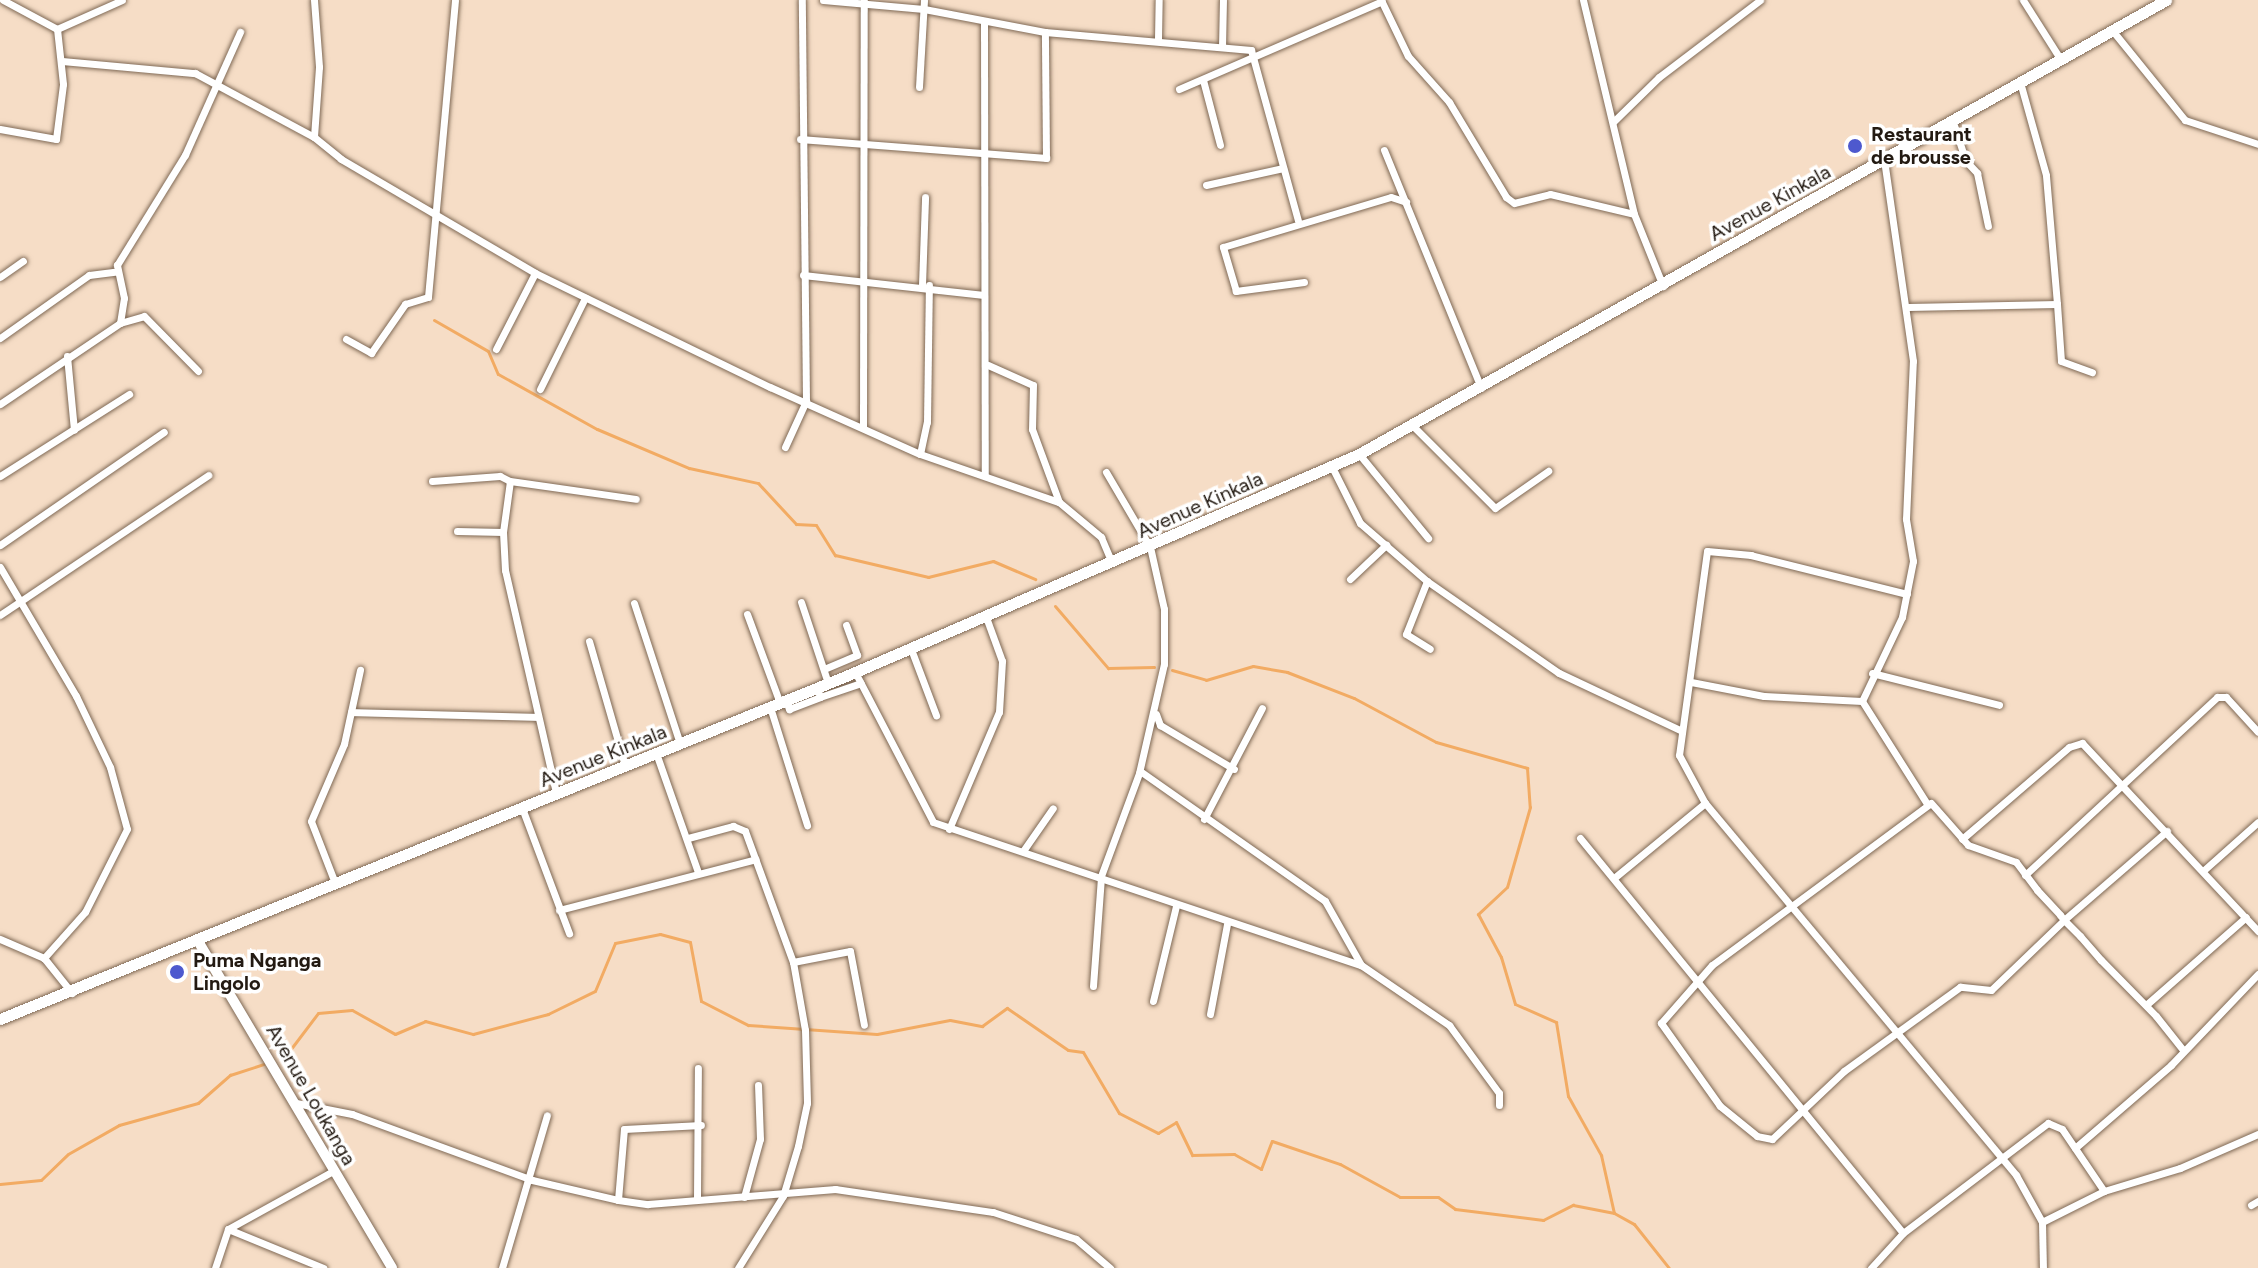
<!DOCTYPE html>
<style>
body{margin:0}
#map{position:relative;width:2258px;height:1268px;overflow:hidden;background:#f6ddc6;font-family:Figtree,sans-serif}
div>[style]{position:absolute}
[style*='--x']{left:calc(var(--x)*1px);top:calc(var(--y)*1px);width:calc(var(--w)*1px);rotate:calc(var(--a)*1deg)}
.stream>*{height:3px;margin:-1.5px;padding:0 1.5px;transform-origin:1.5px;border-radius:1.5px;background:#f2ab63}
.roads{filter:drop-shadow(0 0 2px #7f6955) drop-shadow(0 0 2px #7f6955)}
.minor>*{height:7px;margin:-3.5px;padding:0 3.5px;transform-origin:3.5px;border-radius:3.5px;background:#fff}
.secondary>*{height:10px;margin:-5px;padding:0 5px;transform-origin:5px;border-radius:5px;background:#fff}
.primary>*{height:11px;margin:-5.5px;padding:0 5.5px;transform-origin:5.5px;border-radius:5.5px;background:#fff}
.dots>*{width:22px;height:22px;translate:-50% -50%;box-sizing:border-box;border:4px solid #fff;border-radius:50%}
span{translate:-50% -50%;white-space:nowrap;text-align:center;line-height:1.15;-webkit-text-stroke:7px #fff;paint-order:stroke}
.poi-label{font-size:20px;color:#231a12;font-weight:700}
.left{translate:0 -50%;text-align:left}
.street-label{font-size:20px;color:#231a12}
</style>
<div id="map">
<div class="stream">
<div style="--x:434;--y:320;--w:62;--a:29.9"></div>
<div style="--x:488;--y:351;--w:25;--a:67"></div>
<div style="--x:498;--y:374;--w:113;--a:29.1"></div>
<div style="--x:597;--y:429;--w:100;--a:23"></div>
<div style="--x:689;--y:468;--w:71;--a:12.3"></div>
<div style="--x:758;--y:483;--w:56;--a:47.2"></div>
<div style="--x:796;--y:524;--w:20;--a:3"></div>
<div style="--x:816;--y:525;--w:36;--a:58"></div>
<div style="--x:835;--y:555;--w:96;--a:13.3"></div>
<div style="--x:928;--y:577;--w:67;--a:-13.8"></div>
<div style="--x:993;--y:561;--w:46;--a:23.2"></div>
<div style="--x:1055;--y:606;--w:82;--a:49.5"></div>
<div style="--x:1108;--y:668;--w:46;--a:-1.2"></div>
<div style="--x:1172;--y:670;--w:35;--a:16"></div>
<div style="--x:1206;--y:680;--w:49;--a:-16.6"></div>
<div style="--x:1253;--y:666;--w:35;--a:10"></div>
<div style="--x:1287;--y:672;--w:72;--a:21.2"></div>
<div style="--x:1354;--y:698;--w:93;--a:28.2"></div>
<div style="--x:1436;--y:742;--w:95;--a:15.9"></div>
<div style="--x:1527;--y:768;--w:39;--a:86"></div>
<div style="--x:1530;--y:807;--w:83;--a:106"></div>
<div style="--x:1507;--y:887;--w:40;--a:137"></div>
<div style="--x:1478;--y:914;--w:49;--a:61.9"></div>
<div style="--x:1501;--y:957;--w:49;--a:73.4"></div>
<div style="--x:1515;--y:1004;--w:45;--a:23.7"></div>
<div style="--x:1556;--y:1022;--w:75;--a:80.8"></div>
<div style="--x:1568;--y:1096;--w:68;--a:60.8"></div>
<div style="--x:1601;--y:1155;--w:59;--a:77.4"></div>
<div style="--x:284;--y:1058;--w:56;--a:-52.9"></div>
<div style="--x:318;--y:1013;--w:34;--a:-5"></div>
<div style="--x:352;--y:1010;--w:49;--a:29.2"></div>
<div style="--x:395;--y:1034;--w:33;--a:-23"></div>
<div style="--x:425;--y:1021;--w:50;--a:15.2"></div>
<div style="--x:473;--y:1034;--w:78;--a:-14.9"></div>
<div style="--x:548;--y:1014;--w:52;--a:-26.1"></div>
<div style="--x:595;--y:991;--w:52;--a:-67.4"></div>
<div style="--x:615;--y:943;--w:46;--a:-11.3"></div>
<div style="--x:660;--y:934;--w:31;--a:15"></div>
<div style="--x:690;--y:942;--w:60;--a:79.4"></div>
<div style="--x:701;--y:1001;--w:53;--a:27.1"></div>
<div style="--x:748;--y:1025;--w:129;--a:4"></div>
<div style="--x:877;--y:1034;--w:74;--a:-10.9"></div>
<div style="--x:950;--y:1020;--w:33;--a:11"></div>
<div style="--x:982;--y:1026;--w:31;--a:-36"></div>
<div style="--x:1007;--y:1008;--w:74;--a:34.5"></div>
<div style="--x:1068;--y:1050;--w:15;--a:8"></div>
<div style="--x:1083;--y:1052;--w:71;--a:59.5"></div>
<div style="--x:1119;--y:1113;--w:44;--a:27.1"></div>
<div style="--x:1158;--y:1133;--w:21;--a:-31"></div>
<div style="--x:1176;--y:1122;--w:37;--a:64"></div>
<div style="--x:1192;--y:1155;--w:42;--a:-1.4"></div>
<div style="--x:1234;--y:1154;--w:31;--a:29"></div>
<div style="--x:1261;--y:1169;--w:30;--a:-69"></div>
<div style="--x:1272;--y:1141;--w:72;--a:18.7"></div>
<div style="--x:1340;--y:1164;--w:68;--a:28.8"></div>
<div style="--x:1400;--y:1197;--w:38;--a:0"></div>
<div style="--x:1438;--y:1197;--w:21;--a:35"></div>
<div style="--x:1455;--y:1209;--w:89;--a:7.1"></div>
<div style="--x:1543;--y:1220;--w:34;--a:-27"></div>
<div style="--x:1573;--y:1205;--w:42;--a:11"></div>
<div style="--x:1614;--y:1213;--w:23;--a:29"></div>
<div style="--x:1634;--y:1224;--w:56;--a:51.5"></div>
<div style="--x:0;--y:1184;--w:41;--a:-5.6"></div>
<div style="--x:41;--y:1180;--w:37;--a:-44"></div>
<div style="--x:68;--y:1154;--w:59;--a:-29.6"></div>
<div style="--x:119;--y:1125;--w:82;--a:-15.6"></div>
<div style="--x:198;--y:1103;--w:43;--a:-41.2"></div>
<div style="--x:230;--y:1075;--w:35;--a:-18"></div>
</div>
<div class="roads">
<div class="minor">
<div style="--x:3;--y:0;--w:61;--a:28.2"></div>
<div style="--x:57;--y:29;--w:71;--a:-24"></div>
<div style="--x:314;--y:0;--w:67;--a:85.7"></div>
<div style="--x:319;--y:67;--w:70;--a:94.1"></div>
<div style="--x:314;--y:137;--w:35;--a:39"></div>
<div style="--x:341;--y:159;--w:225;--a:30.4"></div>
<div style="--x:535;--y:273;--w:261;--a:25.9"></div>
<div style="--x:770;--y:387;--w:164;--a:24.1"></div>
<div style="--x:920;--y:454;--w:147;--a:19.1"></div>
<div style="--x:1059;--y:502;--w:55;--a:39.8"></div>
<div style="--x:1101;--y:537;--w:28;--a:67"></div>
<div style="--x:823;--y:0;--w:101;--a:5.1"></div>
<div style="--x:924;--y:9;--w:123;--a:10.8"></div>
<div style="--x:1045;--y:32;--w:207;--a:5"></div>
<div style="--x:1251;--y:50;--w:177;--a:74.6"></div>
<div style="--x:1381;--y:0;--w:62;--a:64.3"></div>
<div style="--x:1408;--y:56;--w:62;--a:48.3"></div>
<div style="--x:1449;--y:102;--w:111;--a:59"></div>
<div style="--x:1506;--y:197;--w:10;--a:37"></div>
<div style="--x:1514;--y:203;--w:37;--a:-14"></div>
<div style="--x:1550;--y:194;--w:86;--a:13.4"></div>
<div style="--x:1583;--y:0;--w:220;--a:76.6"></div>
<div style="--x:1634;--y:214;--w:78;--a:68.1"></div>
<div style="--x:2023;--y:0;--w:71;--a:57.7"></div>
<div style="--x:984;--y:22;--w:453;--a:89.9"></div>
<div style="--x:2112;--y:30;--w:116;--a:51"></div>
<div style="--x:2185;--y:120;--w:77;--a:18.2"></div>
<div style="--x:1158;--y:39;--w:39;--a:-89"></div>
<div style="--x:1222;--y:47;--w:47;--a:-88.8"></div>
<div style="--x:62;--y:61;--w:134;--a:5.2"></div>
<div style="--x:195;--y:73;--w:135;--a:28.3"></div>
<div style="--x:1203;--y:80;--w:67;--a:75.3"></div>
<div style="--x:919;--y:87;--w:87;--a:-86.7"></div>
<div style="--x:1179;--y:89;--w:221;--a:-23.4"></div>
<div style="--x:1613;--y:122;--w:64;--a:-44.4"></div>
<div style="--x:1659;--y:77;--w:127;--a:-37.3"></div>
<div style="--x:1953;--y:122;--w:40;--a:72"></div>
<div style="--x:1965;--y:160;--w:18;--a:47"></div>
<div style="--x:1977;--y:173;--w:54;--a:78.3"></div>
<div style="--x:0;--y:129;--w:57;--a:10.1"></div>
<div style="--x:56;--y:139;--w:55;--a:-82.7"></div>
<div style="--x:63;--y:84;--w:55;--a:-96.2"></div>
<div style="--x:800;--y:139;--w:247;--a:4.4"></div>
<div style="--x:1046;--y:158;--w:126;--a:-90.5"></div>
<div style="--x:1384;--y:150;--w:257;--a:67.8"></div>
<div style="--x:1206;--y:185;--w:79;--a:-12.4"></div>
<div style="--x:803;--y:275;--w:182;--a:6.3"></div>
<div style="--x:0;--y:277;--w:28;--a:-35"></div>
<div style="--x:1304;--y:282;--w:69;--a:172.5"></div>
<div style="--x:1236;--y:291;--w:46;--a:-106.5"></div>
<div style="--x:1223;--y:247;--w:175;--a:-16.6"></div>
<div style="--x:1391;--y:197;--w:16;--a:18"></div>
<div style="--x:922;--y:285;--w:88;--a:-88"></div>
<div style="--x:2057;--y:304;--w:57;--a:86"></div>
<div style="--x:2061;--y:361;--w:33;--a:20"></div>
<div style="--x:1908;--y:307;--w:149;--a:-1.2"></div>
<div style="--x:2057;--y:304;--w:129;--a:-94.9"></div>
<div style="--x:2046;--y:175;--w:97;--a:-105.6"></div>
<div style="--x:120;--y:323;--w:25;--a:-16"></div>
<div style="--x:144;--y:316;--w:77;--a:45.5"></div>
<div style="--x:0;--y:338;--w:109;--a:-35.3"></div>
<div style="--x:89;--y:275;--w:26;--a:-7"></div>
<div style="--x:346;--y:339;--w:29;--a:29"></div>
<div style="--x:371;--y:353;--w:60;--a:-55.2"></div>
<div style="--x:405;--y:304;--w:24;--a:-17"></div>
<div style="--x:428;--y:297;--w:298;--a:-84.8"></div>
<div style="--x:496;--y:349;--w:85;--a:-62.8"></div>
<div style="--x:67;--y:356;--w:74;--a:84.6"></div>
<div style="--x:988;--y:365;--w:49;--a:24"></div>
<div style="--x:1033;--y:385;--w:44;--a:91.3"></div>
<div style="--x:1032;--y:429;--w:78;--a:69.7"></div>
<div style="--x:540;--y:389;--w:102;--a:-63.7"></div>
<div style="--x:0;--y:404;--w:145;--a:-34"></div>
<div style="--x:120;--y:323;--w:25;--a:-81"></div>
<div style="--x:124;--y:298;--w:34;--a:-102"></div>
<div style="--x:117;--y:265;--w:129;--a:-58.3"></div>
<div style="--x:185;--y:155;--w:135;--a:-65.9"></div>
<div style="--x:863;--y:426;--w:426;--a:-89.9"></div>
<div style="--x:1413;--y:426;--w:116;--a:45"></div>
<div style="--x:1495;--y:508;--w:65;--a:-34.9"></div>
<div style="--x:785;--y:447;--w:51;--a:-65.5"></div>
<div style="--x:806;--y:401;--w:401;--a:-90.6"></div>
<div style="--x:920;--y:454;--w:33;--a:-78"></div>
<div style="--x:927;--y:422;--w:137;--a:-89.2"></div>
<div style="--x:1359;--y:454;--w:109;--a:50.6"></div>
<div style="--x:1332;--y:467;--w:63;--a:63.4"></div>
<div style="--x:1360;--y:523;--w:89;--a:40.9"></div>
<div style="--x:1427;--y:581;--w:161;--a:34.9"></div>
<div style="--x:1559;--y:673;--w:134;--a:25.2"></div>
<div style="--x:0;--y:476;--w:153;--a:-32.4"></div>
<div style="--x:432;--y:481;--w:68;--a:-4.2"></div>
<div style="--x:500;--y:476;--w:11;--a:27"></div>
<div style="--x:457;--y:531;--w:46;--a:1.2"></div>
<div style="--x:503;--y:532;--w:38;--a:87"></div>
<div style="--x:505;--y:570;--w:229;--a:77.1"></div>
<div style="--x:503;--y:532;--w:51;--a:-82.2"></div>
<div style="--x:510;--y:481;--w:127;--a:8.1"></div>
<div style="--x:0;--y:545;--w:199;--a:-34.6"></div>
<div style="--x:0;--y:567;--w:150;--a:59.5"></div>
<div style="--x:76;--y:696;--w:79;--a:64.4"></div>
<div style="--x:110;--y:767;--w:64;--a:74.7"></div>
<div style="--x:127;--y:829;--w:93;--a:116.8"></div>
<div style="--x:85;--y:912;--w:62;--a:131.7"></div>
<div style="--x:1350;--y:579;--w:50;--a:-43.4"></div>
<div style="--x:1427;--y:581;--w:57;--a:111.6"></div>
<div style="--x:1406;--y:634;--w:28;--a:32"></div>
<div style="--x:1907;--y:594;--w:161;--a:-166"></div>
<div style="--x:1751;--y:555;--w:44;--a:-174.8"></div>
<div style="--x:1707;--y:551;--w:206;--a:97.8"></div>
<div style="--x:1679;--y:755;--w:55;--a:61.6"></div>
<div style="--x:1705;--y:803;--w:485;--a:50.1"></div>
<div style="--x:2016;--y:1175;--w:54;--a:61"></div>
<div style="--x:2042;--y:1222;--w:46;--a:88.8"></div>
<div style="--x:801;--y:602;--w:85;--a:71.6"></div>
<div style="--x:634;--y:603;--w:148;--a:71.9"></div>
<div style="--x:747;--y:614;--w:95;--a:69.7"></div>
<div style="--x:0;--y:615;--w:251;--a:-33.9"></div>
<div style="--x:589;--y:641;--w:130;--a:73.9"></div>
<div style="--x:911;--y:649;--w:71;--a:69.3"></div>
<div style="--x:824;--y:669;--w:36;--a:-23"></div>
<div style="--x:857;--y:655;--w:32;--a:-110"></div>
<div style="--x:855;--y:672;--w:169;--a:62.5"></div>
<div style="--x:933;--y:822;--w:451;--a:18.5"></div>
<div style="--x:1361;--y:965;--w:107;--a:34.3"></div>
<div style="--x:1449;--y:1025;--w:84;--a:53.7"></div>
<div style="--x:1499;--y:1093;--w:12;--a:90"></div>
<div style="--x:1872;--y:673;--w:131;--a:14.1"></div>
<div style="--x:1691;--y:682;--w:74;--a:10.9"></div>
<div style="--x:1764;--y:696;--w:98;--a:2.9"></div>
<div style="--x:1862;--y:701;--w:122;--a:57.7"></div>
<div style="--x:820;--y:697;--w:43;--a:-18.9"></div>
<div style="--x:786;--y:701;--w:9;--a:69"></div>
<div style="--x:789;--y:709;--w:33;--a:-21"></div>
<div style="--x:820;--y:697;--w:9;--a:-108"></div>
<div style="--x:1862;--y:701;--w:93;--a:-64.5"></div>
<div style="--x:1902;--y:617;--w:57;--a:-78.9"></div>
<div style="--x:1913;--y:561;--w:43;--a:-99.5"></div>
<div style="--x:1906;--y:519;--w:158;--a:-87.5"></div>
<div style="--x:1913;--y:361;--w:203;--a:-98.2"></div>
<div style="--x:770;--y:707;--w:124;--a:72.6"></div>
<div style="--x:351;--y:712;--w:186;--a:1.5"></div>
<div style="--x:1156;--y:714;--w:12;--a:70"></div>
<div style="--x:1160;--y:725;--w:86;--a:30.7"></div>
<div style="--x:656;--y:753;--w:126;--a:70.6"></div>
<div style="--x:1140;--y:771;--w:226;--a:35.1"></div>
<div style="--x:1325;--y:901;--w:73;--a:60.6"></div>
<div style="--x:522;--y:808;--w:134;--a:69.4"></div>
<div style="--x:1204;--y:819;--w:125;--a:-62.4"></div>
<div style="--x:949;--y:829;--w:127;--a:-66.9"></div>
<div style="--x:999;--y:712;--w:51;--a:-86.6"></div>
<div style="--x:1002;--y:661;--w:47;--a:-110"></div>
<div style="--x:2167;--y:831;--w:136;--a:139.2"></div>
<div style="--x:2064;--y:920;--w:101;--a:136.2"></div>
<div style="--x:1991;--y:990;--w:31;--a:-174"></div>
<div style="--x:1960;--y:987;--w:143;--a:144.1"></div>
<div style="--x:1844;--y:1071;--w:99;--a:136.6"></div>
<div style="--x:1772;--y:1139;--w:15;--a:-169"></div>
<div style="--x:1757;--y:1136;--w:48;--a:-141"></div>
<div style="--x:1720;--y:1106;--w:102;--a:-125.4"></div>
<div style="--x:1661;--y:1023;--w:77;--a:-48.7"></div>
<div style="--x:1712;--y:965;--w:272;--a:-36.5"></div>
<div style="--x:1931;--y:803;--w:56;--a:48.6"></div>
<div style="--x:1968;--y:845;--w:51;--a:19.5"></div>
<div style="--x:2016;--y:862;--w:35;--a:53"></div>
<div style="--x:2037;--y:890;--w:34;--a:47"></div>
<div style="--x:2060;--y:915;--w:6;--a:51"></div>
<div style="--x:2064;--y:920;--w:23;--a:45"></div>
<div style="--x:2080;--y:936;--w:32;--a:49"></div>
<div style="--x:2101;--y:960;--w:78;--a:45.5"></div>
<div style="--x:2156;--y:1016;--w:43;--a:51.5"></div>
<div style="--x:688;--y:838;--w:47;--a:-14.9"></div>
<div style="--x:733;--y:826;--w:13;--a:23"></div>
<div style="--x:745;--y:831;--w:140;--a:69.9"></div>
<div style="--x:793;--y:962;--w:69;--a:80"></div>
<div style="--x:805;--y:1030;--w:73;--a:88.4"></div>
<div style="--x:807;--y:1103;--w:44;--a:101.8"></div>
<div style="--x:798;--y:1146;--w:52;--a:106.7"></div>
<div style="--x:783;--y:1196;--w:85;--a:122"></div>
<div style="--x:1580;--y:838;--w:510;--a:50.73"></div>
<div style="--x:1962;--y:839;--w:141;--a:-40.7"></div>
<div style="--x:2069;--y:747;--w:14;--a:-17"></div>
<div style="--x:2082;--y:743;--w:258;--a:46.9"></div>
<div style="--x:1023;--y:851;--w:52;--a:-55.1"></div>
<div style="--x:2204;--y:870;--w:72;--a:-41.6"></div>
<div style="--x:2025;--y:875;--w:262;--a:-42.8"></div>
<div style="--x:2217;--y:697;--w:9;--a:0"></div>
<div style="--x:2226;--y:697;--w:47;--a:47.6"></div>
<div style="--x:1614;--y:878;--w:118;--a:-39.5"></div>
<div style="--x:335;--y:883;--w:66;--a:-111.2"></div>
<div style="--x:311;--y:821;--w:84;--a:-66.8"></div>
<div style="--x:344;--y:744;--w:76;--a:-77.8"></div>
<div style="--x:559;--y:910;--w:203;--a:-14.5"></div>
<div style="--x:0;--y:939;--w:48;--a:23.4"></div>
<div style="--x:44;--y:958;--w:45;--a:51.3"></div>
<div style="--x:793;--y:962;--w:58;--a:-10.9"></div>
<div style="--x:850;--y:951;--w:75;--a:79.3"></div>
<div style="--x:1093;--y:986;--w:110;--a:-85.8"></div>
<div style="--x:1101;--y:876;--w:110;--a:-69.7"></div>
<div style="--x:1139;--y:773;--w:112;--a:-77.1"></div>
<div style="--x:1164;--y:664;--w:55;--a:-90"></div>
<div style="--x:1164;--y:609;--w:64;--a:-102.7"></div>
<div style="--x:1150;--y:547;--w:87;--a:-120.4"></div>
<div style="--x:1153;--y:1001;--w:98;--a:-76.4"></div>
<div style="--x:2146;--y:1005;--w:133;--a:-41.3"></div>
<div style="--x:1210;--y:1014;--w:92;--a:-79.3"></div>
<div style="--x:296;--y:1103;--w:57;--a:11.1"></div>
<div style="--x:352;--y:1114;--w:192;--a:20.1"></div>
<div style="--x:532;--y:1180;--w:88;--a:13.1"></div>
<div style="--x:618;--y:1200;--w:30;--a:8"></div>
<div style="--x:648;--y:1204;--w:188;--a:-4.6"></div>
<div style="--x:835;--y:1189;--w:160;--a:8.3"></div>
<div style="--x:993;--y:1212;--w:87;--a:18"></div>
<div style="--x:1076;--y:1239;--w:45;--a:40.5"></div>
<div style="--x:2075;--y:1148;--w:127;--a:-40.8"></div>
<div style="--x:2171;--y:1065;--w:126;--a:-46.3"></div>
<div style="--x:744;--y:1197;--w:60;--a:-74.6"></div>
<div style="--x:760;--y:1139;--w:54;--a:-92.1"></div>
<div style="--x:697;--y:1198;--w:130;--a:-89.6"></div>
<div style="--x:618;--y:1200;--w:71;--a:-85.2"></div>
<div style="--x:624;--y:1129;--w:77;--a:-3"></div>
<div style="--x:2251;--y:1205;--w:8;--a:-30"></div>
<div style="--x:2042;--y:1222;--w:69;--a:-26.6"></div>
<div style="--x:2104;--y:1191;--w:79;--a:-16.8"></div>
<div style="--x:2180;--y:1168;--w:85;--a:-23.6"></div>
<div style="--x:228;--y:1229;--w:103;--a:22.3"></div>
<div style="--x:215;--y:1268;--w:41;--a:-71.6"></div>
<div style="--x:228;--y:1229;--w:120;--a:-28.9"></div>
<div style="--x:502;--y:1268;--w:159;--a:-73.6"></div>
<div style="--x:1871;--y:1268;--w:47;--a:-47.6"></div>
<div style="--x:1903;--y:1233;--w:182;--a:-37.2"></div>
<div style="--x:2048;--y:1123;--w:15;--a:23"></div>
<div style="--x:2062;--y:1129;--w:75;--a:55.9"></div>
</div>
<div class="secondary">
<div style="--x:198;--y:941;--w:380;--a:59.3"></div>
</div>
<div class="primary">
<div style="--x:0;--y:1019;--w:913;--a:-22.07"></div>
<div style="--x:846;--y:676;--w:559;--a:-23.4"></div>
<div style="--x:1359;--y:454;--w:926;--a:-29.36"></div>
</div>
</div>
<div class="dots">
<div style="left:1855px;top:146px;background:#4e59ce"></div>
<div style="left:177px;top:972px;background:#4e59ce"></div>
</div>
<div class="poi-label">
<span class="left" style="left:1871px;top:146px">Restaurant<br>de brousse</span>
<span class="left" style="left:193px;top:972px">Puma Nganga<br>Lingolo</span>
</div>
<div class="street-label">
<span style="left:1770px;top:203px;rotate:-29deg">Avenue Kinkala</span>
<span style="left:1200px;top:505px;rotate:-24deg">Avenue Kinkala</span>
<span style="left:603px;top:756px;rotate:-22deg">Avenue Kinkala</span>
<span style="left:311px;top:1095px;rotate:60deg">Avenue Loukanga</span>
</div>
</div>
